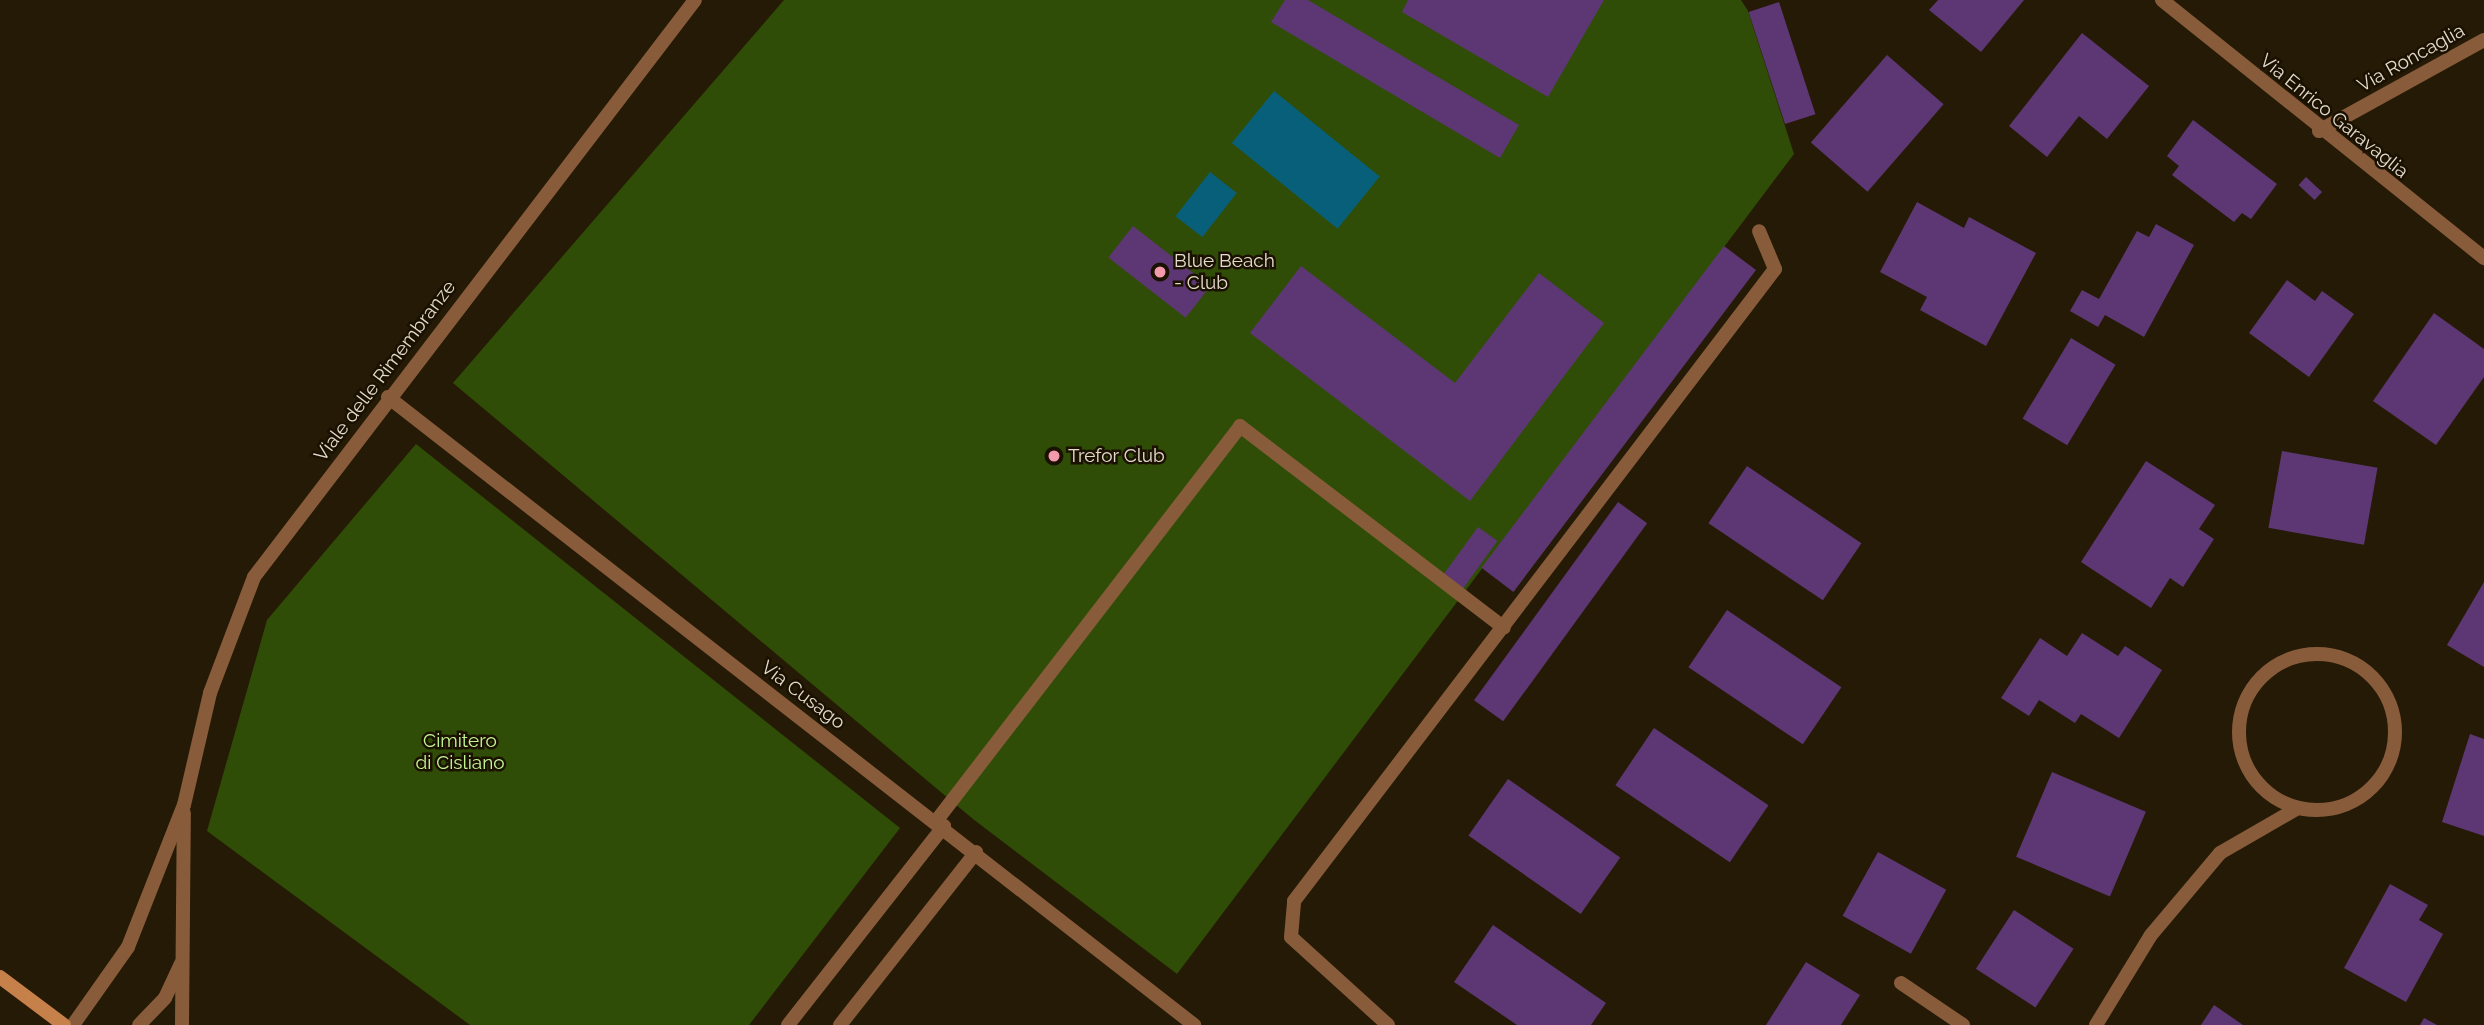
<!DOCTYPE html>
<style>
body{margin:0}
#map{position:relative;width:2484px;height:1025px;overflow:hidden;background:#251a05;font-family:Raleway,sans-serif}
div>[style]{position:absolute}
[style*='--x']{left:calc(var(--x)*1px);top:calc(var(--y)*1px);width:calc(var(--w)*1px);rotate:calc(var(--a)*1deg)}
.green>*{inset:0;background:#304d07}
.water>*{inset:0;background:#085f7a;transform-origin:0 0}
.building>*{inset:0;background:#5d3774;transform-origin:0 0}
.service>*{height:14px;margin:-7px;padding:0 7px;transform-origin:7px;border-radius:7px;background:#885c3b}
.minor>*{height:14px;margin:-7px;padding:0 7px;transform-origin:7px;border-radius:7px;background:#885c3b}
.minor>.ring{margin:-7px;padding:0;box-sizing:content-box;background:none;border:14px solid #885c3b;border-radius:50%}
.tertiary>*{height:14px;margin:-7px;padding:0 7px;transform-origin:7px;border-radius:7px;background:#885c3b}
.secondary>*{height:14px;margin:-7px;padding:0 7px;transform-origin:7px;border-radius:7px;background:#c68049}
.dots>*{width:19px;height:19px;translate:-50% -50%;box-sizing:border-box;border:4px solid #1b1100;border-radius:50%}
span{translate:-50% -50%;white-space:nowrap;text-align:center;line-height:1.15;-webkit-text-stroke:5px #1b1100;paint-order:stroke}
.street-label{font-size:19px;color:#e3dbce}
.poi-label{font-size:19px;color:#e3dbce}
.left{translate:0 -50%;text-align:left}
.park-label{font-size:19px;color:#c3f593}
</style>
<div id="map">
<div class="green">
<div style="clip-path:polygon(784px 0,1741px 0,1748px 11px,1794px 154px,1177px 974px,973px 819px,453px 383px)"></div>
<div style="clip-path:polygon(416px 444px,900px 828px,749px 1025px,470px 1025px,207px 831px,267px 620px)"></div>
</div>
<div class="water">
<div style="left:1274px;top:91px;width:136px;height:67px;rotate:39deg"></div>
<div style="left:1210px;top:172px;width:34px;height:56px;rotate:38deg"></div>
</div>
<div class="building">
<div style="clip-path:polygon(1285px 0,1308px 0,1519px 125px,1500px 158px,1271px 22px)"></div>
<div style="clip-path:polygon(1408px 0,1604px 0,1548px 97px,1402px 12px)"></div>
<div style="clip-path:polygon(1938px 0,2024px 0,1981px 52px,1929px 10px)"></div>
<div style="left:1779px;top:2px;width:118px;height:32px;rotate:72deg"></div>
<div style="clip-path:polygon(2082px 33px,2149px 86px,2107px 139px,2079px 116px,2047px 157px,2009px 126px)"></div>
<div style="left:1887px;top:55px;width:75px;height:116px;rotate:41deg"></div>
<div style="clip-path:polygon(2193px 120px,2277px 184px,2251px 219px,2242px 213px,2234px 222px,2172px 175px,2179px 166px,2167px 156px)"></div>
<div style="left:2306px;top:177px;width:22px;height:11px;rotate:43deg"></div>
<div style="clip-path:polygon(1917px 202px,1964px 228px,1969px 217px,2036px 253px,1986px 346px,1920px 310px,1927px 297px,1880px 272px)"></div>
<div style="clip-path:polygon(2156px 224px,2194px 245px,2144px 337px,2105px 315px,2098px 327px,2070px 311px,2082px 290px,2099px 299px,2137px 231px,2149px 237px)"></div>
<div style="left:1133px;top:226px;width:98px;height:40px;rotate:38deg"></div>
<div style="left:1724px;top:246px;width:40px;height:403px;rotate:37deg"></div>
<div style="clip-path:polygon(1301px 266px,1455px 383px,1539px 273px,1604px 323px,1470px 501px,1250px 333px)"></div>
<div style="clip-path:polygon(2287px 280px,2315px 301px,2322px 291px,2354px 314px,2309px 377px,2249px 333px)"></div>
<div style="clip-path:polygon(2434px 313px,2484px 349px,2484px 377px,2436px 445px,2373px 401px)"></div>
<div style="left:2071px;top:338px;width:52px;height:94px;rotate:31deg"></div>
<div style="left:2282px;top:451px;width:97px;height:78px;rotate:10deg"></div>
<div style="clip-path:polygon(2146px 461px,2215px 505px,2199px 529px,2214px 539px,2183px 587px,2170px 578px,2151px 608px,2081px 562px)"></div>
<div style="left:1747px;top:466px;width:138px;height:69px;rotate:34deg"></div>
<div style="left:1618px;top:502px;width:36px;height:245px;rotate:36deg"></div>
<div style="left:1478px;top:527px;width:24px;height:60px;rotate:36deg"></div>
<div style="clip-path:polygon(2484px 582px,2484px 667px,2447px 645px)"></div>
<div style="left:1727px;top:610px;width:138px;height:69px;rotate:34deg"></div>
<div style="clip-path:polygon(2082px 633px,2118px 656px,2125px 646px,2162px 670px,2119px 738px,2081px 714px,2075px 723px,2039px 700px,2029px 716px,2001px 698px,2040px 638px,2067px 656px)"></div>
<div style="left:1654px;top:728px;width:138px;height:69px;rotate:34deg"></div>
<div style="clip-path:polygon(2470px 734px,2484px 739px,2484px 836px,2442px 822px)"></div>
<div style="left:2052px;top:772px;width:102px;height:92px;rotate:23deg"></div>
<div style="left:1508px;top:779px;width:137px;height:69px;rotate:35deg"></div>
<div style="left:1878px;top:852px;width:78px;height:73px;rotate:29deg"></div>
<div style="clip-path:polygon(2390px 884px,2428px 905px,2419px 920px,2443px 934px,2406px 1002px,2344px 968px)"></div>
<div style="left:2014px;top:910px;width:71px;height:70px;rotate:33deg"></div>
<div style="clip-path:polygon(1493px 925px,1606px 1003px,1591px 1025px,1517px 1025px,1454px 982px)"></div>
<div style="clip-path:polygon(1806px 962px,1860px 995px,1841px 1025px,1766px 1025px)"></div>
<div style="clip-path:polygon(2214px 1005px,2243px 1025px,2201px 1025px)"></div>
<div style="clip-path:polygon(2424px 1018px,2437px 1025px,2420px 1025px)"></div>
</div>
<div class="service">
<div style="--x:937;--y:820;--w:497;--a:-52.4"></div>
<div style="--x:1240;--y:426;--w:332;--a:37.4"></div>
<div style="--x:1901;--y:983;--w:75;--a:34.1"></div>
<div style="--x:788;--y:1025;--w:253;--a:-51.9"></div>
<div style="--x:840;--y:1025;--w:220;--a:-51.8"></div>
<div style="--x:1388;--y:1025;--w:131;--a:-137.8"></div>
<div style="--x:1291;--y:937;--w:36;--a:-85"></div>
<div style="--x:1294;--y:901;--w:794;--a:-52.73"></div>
<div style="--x:1775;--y:269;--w:41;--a:-112.8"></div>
</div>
<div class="minor">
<div style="--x:2162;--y:0;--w:413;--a:38.7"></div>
<div style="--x:2319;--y:131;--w:188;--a:-28.9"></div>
<div style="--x:388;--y:397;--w:1022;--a:37.92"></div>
<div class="ring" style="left:2239px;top:654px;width:142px;height:142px"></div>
<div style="--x:2096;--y:1025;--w:105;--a:-58.6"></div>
<div style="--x:2151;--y:935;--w:107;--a:-49.9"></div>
<div style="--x:2220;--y:853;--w:90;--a:-30"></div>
</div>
<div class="tertiary">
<div style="--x:73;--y:1025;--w:95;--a:-54.8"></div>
<div style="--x:128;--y:947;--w:153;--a:-68.5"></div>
<div style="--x:184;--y:805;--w:115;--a:-76.9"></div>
<div style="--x:210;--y:693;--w:124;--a:-69.2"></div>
<div style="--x:254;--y:577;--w:726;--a:-52.61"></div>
<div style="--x:139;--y:1025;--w:37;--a:-46"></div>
<div style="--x:165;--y:998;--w:38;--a:-65"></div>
<div style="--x:182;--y:1025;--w:212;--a:-89.5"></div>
</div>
<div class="secondary">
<div style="--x:0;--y:977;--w:80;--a:36.9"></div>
</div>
<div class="dots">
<div style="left:1160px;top:272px;background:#f39aac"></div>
<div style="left:1054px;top:456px;background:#f39aac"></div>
</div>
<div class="street-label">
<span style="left:2411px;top:58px;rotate:-29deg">Via Roncaglia</span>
<span style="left:2334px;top:116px;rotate:39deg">Via Enrico Garavaglia</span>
<span style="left:385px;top:371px;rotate:-53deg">Viale delle Rimembranze</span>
<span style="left:803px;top:695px;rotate:37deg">Via Cusago</span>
</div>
<div class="poi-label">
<span class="left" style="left:1174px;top:272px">Blue Beach<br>- Club</span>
<span class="left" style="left:1068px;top:456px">Trefor Club</span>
</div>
<div class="park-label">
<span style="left:460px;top:752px">Cimitero<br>di Cisliano</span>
</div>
</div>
